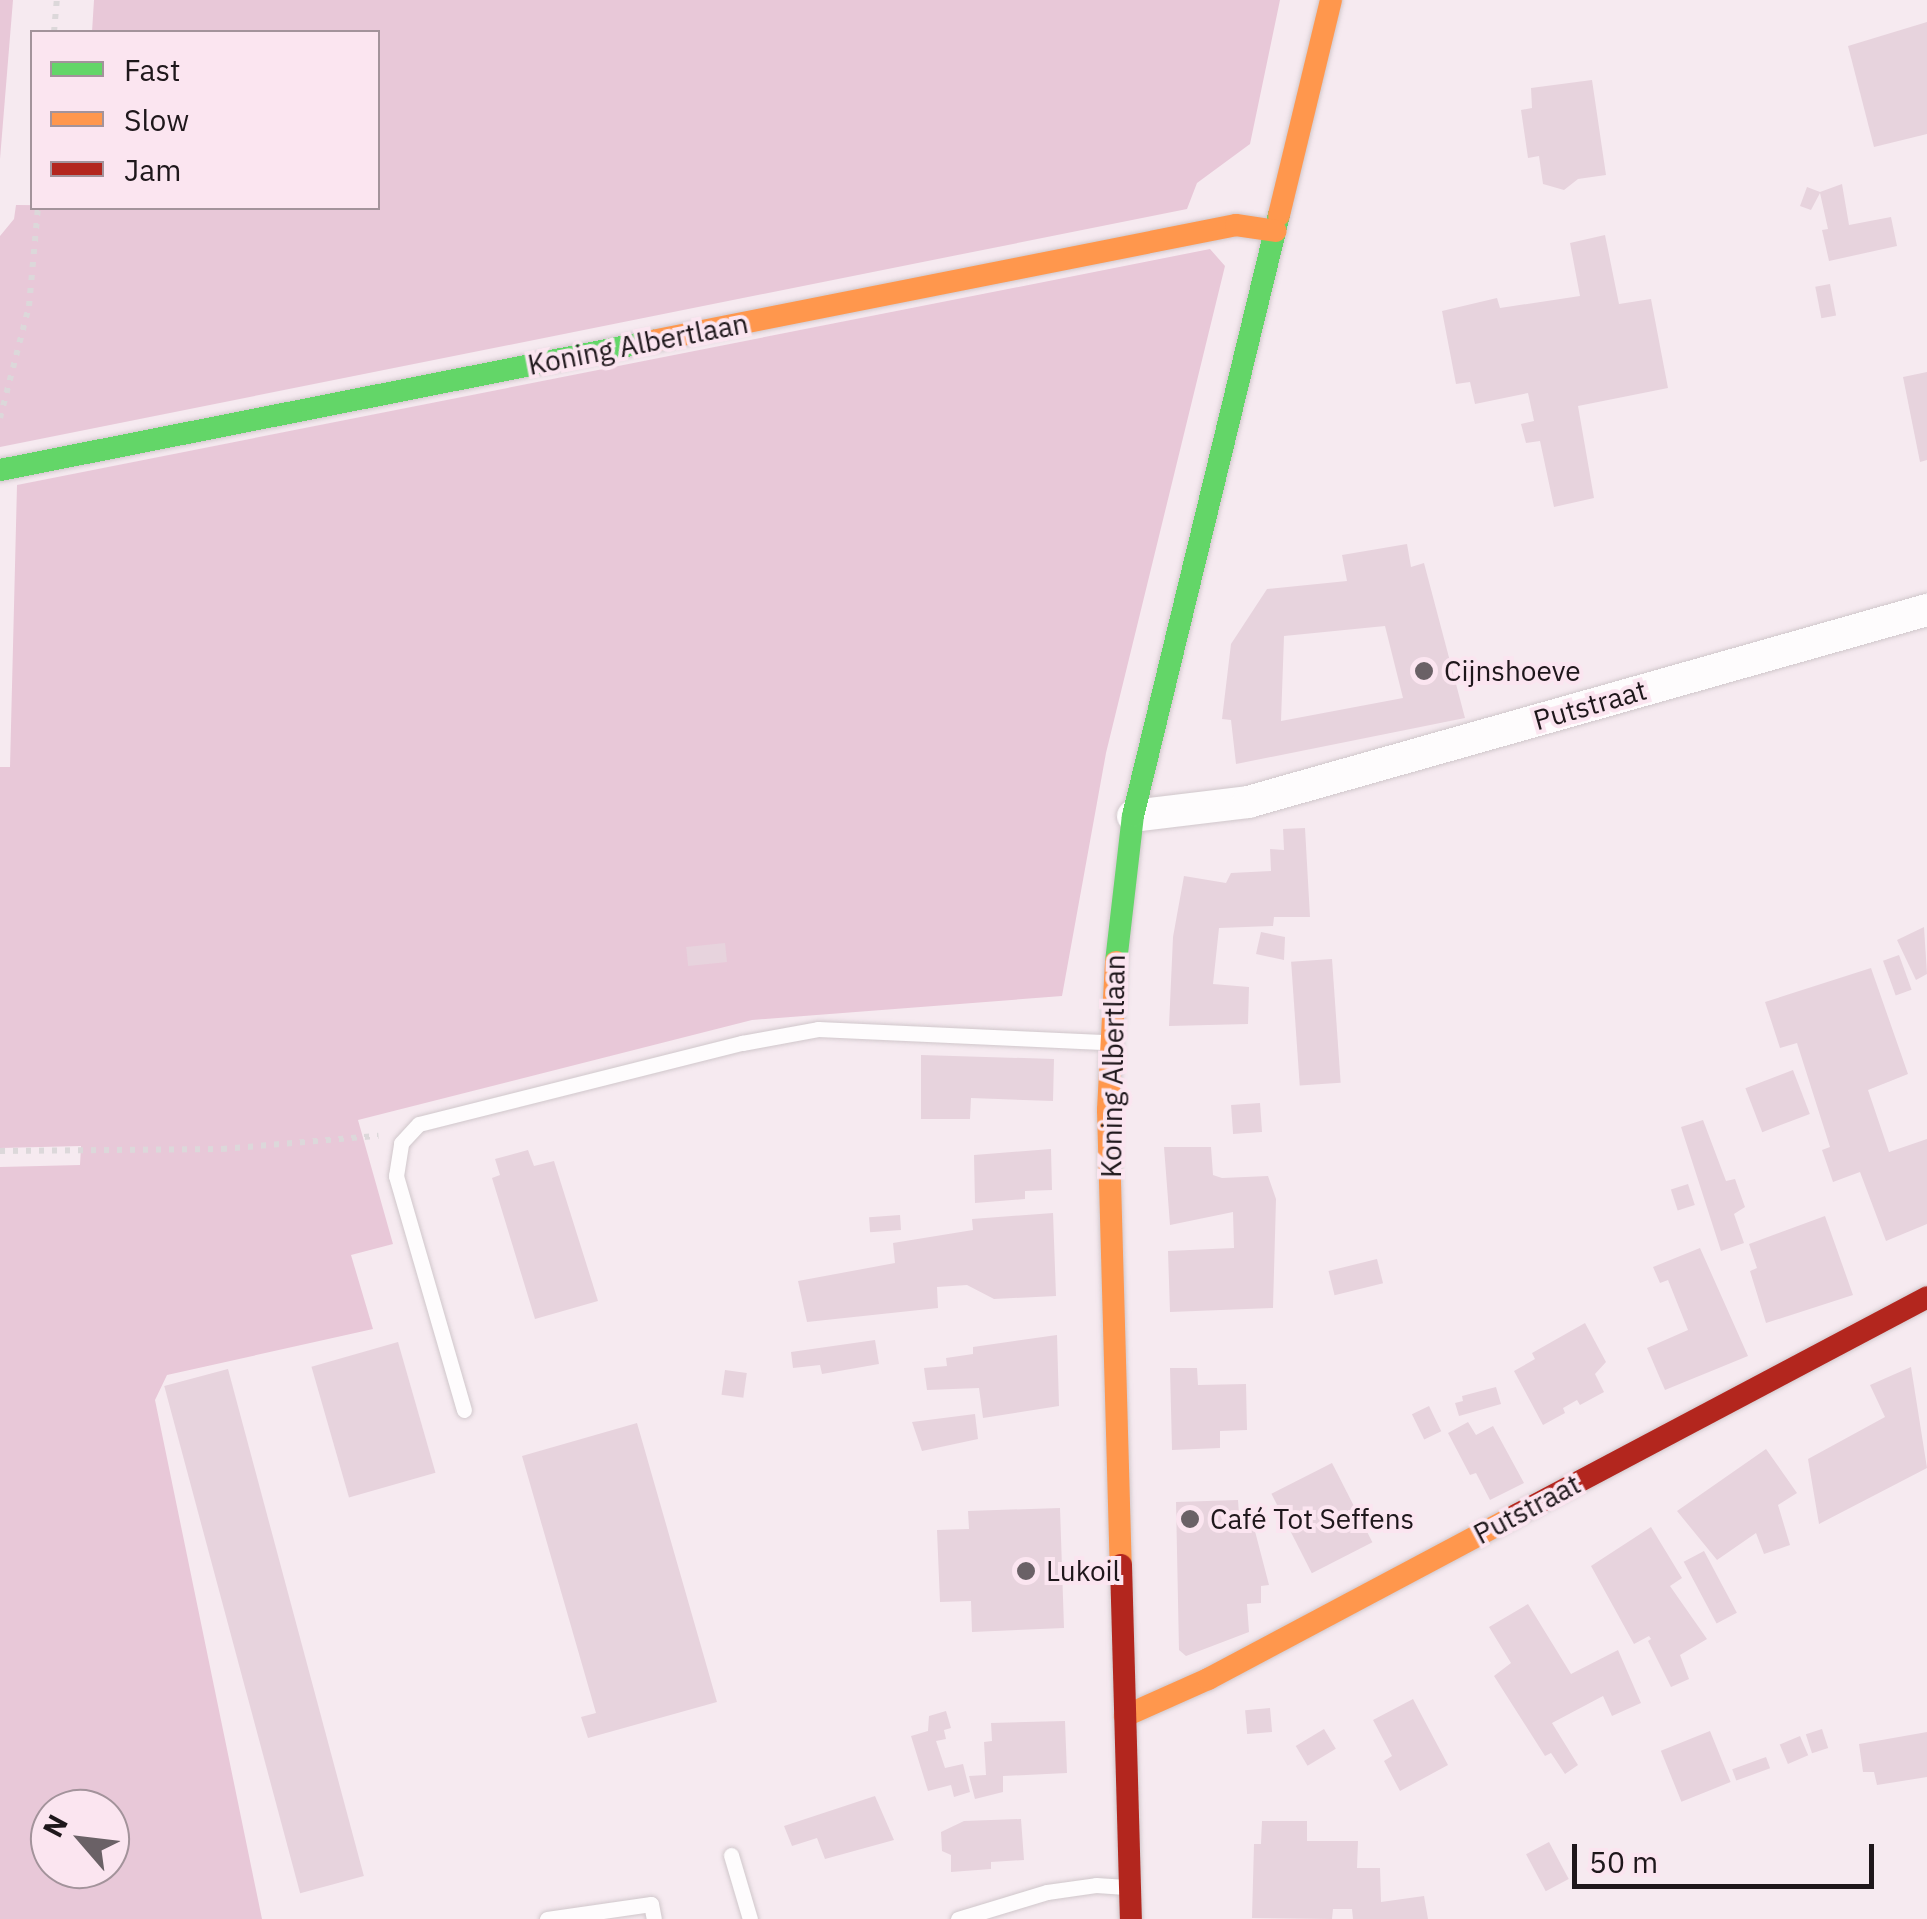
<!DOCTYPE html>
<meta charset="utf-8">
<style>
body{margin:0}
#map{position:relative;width:1927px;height:1919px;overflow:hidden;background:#f6eaf0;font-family:"IBM Plex Sans",sans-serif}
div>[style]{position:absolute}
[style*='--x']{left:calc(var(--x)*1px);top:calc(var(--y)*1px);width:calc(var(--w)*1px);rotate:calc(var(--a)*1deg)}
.green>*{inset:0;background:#e8c8d8}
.building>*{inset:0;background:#e7d3dd;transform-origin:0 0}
.path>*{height:6px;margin-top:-3px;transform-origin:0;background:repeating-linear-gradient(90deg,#dcd8da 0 5px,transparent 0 13px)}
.roads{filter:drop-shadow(0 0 2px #d0c7cb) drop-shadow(0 0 2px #d0c7cb)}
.lane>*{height:15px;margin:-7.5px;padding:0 7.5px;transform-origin:7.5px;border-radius:7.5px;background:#fefcfd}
.street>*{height:32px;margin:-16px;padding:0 16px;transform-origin:16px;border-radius:16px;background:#fefcfd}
.fast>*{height:22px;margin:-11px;padding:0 11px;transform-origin:11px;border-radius:11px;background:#63d668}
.slow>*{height:22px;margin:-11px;padding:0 11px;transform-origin:11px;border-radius:11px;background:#ff974d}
.jam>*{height:22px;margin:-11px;padding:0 11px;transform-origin:11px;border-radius:11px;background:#b3261e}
.dots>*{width:28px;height:28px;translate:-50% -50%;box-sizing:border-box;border:5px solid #fbe5f0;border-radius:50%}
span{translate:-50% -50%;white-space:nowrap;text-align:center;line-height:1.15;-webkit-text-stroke:8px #fbe5f0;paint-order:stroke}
.street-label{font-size:28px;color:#1e171b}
.poi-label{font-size:28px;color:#1e171b}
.left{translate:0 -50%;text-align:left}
.legend{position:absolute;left:30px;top:30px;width:350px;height:180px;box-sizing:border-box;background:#fbe5f0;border:2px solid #a3939b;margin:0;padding:12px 18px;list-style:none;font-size:30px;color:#1e171b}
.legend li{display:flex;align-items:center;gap:20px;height:50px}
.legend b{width:50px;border:2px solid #a3939b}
.north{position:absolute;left:30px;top:1789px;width:100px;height:100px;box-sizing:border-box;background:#fbe5f0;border:2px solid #a3939b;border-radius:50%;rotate:298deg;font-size:28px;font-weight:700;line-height:40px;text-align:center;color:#1e171b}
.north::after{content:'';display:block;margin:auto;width:35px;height:45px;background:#6a6166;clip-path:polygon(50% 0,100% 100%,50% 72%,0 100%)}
.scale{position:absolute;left:1572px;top:1844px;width:302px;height:45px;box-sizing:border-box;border:5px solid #1e171b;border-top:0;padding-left:12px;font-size:30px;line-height:35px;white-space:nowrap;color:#1e171b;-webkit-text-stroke:8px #fbe5f0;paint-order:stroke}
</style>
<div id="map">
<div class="green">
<div style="clip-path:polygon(0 0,13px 0,0 159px)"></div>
<div style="clip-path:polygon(94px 0,1280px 0,1250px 144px,1197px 183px,1187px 209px,0 447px,0 236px,14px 219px,16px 205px,378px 208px,378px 32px,92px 32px)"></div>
<div style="clip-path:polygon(evenodd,1210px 249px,1225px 266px,1106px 753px,1062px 996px,752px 1020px,358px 1120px,393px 1244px,351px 1255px,373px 1329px,167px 1375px,155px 1400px,262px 1919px,0 1919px,0 1167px,80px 1165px,81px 1146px,0 1148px,0 767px,10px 767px,17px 485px,1210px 249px,50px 1809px,110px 1809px,110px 1869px,50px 1869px,50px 1809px)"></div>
</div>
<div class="building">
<div style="clip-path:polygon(1927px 22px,1927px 134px,1874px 147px,1848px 46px)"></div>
<div style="clip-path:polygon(1592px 80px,1606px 175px,1578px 179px,1564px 190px,1543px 184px,1539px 156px,1528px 158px,1521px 110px,1532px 108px,1531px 88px)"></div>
<div style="clip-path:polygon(1842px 184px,1849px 225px,1891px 217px,1897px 246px,1829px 261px,1822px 230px,1828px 229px,1820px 193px,1811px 210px,1800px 206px,1807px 187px,1820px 192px)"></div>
<div style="clip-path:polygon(1605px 235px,1619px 304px,1651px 299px,1668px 388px,1578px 406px,1594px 498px,1554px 507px,1540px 441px,1526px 443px,1521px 424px,1534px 421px,1528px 393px,1475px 404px,1470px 382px,1456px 384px,1442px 311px,1497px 298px,1500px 308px,1580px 296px,1570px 243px)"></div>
<div style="left:1830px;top:284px;width:32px;height:15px;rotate:79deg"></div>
<div style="clip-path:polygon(1927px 372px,1927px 460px,1920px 462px,1903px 377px)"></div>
<div style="clip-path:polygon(evenodd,1407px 544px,1411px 567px,1424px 563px,1465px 718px,1236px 764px,1231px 720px,1222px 719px,1231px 644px,1267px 589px,1347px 581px,1342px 555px,1407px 544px,1385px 626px,1403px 698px,1281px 721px,1284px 636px,1385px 626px)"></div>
<div style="clip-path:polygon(1305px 828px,1310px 917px,1274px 917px,1273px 926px,1219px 928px,1213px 984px,1249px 987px,1248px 1024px,1169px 1026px,1173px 937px,1184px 876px,1226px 883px,1231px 873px,1271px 871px,1270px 849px,1284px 850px,1283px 829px)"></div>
<div style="clip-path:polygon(1924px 927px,1927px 974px,1916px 980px,1897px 940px)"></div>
<div style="clip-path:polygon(1261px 932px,1285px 937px,1284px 960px,1256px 954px)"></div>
<div style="left:725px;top:943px;width:19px;height:39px;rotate:84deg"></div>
<div style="left:1899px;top:955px;width:37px;height:17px;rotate:70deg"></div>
<div style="left:1332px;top:959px;width:124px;height:41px;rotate:86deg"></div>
<div style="clip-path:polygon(1871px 968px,1908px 1074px,1868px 1090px,1889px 1152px,1927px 1139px,1927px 1224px,1886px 1241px,1860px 1172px,1833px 1182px,1822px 1150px,1830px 1147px,1797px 1043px,1780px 1048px,1765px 1002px)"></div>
<div style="clip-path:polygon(921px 1055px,1054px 1059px,1053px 1101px,971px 1098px,970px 1119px,921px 1119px)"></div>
<div style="left:1793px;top:1070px;width:47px;height:51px;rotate:69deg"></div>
<div style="left:1260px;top:1103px;width:29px;height:29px;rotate:86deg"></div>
<div style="clip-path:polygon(1703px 1120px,1726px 1181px,1735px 1179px,1745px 1207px,1734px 1214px,1744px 1243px,1721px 1251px,1681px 1127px)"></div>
<div style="clip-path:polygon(1164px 1147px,1211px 1147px,1213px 1175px,1222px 1178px,1268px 1176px,1276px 1199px,1273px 1308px,1170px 1312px,1168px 1251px,1234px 1248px,1233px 1212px,1170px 1225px)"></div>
<div style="clip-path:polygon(1051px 1149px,1052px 1190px,1025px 1191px,1025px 1199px,975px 1203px,974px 1155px)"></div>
<div style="clip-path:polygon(528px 1150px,534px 1166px,554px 1161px,598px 1301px,535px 1319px,492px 1178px,500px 1175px,495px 1159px)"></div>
<div style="left:1688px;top:1184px;width:22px;height:18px;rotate:72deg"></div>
<div style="clip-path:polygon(1053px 1213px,1056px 1296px,994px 1299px,967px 1285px,937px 1287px,938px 1308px,807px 1322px,798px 1281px,895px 1263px,893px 1243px,973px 1230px,972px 1219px)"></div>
<div style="left:900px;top:1215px;width:15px;height:31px;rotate:86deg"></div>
<div style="clip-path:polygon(1825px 1216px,1853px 1295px,1766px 1323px,1750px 1271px,1757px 1268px,1749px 1244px)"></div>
<div style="clip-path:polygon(1700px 1248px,1748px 1356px,1665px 1390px,1647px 1348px,1688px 1330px,1668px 1280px,1660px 1283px,1653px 1267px)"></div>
<div style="left:1377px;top:1259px;width:25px;height:50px;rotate:76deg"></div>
<div style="clip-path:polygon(1585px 1323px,1606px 1362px,1595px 1374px,1604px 1392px,1580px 1405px,1577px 1400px,1563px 1408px,1565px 1413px,1543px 1425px,1514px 1371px,1535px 1359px,1532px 1353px)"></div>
<div style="clip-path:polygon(1057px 1335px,1059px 1406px,983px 1418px,979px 1388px,927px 1390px,924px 1368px,947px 1366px,946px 1358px,973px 1354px,973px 1347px)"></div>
<div style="clip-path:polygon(875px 1340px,879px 1364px,822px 1374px,820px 1365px,793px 1368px,791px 1352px)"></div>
<div style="left:398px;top:1342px;width:136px;height:90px;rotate:74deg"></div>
<div style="clip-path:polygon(1911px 1367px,1927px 1468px,1819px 1524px,1808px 1459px,1885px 1417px,1870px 1385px)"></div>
<div style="clip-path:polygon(1170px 1368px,1197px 1368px,1198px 1385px,1246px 1384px,1247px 1430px,1220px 1431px,1220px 1448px,1172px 1450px)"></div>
<div style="left:228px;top:1369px;width:525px;height:66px;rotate:75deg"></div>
<div style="left:725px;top:1370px;width:22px;height:25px;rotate:8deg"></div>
<div style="clip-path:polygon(1496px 1387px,1501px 1404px,1459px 1416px,1455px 1403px,1463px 1401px,1462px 1396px)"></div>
<div style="left:1429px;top:1406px;width:28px;height:19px;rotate:64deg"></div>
<div style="clip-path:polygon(975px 1414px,978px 1439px,922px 1451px,912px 1422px)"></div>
<div style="clip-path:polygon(1468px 1422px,1476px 1435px,1493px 1426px,1524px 1483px,1490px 1500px,1476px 1473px,1470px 1475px,1448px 1433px)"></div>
<div style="clip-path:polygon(637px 1423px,717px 1702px,588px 1738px,581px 1717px,596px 1713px,522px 1456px)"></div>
<div style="clip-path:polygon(1766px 1449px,1797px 1493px,1778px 1505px,1790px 1545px,1764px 1554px,1756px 1533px,1717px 1560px,1677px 1511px)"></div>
<div style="left:1332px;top:1463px;width:89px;height:68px;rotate:63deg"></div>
<div style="clip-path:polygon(1238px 1500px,1239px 1514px,1250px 1512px,1269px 1585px,1261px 1586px,1261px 1603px,1247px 1604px,1249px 1632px,1186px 1656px,1179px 1650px,1176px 1502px)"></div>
<div style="clip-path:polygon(1060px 1508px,1064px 1628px,972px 1632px,971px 1601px,940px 1602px,937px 1530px,969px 1529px,968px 1511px)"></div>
<div style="clip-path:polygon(1651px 1527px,1682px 1578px,1670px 1586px,1707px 1639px,1680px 1655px,1689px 1679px,1671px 1687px,1648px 1641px,1651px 1639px,1649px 1636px,1634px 1644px,1591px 1566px)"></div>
<div style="left:1704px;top:1551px;width:70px;height:23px;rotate:62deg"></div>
<div style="clip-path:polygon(1528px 1604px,1571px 1674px,1618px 1650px,1641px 1703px,1612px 1716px,1603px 1696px,1552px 1723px,1578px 1765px,1565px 1774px,1551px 1753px,1545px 1756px,1494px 1676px,1511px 1663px,1489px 1627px)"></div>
<div style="clip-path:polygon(1413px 1699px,1448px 1765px,1400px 1791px,1384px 1761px,1392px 1756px,1373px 1720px)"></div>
<div style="left:1270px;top:1708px;width:24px;height:25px;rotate:85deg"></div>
<div style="clip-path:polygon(946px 1711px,951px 1728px,944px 1730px,946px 1739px,936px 1741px,945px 1768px,963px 1764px,970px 1792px,954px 1797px,951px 1785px,928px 1791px,911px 1736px,928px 1731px,929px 1716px)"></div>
<div style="clip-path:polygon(1065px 1721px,1067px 1773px,1003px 1776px,1003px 1792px,975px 1799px,969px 1776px,986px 1775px,984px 1742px,992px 1741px,991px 1723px)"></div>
<div style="left:1324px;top:1729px;width:23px;height:33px;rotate:59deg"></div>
<div style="left:1822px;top:1729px;width:20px;height:17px;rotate:72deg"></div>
<div style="left:1710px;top:1731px;width:55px;height:53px;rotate:68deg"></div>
<div style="clip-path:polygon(1927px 1732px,1927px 1777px,1877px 1785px,1874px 1772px,1863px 1772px,1859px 1744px)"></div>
<div style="left:1800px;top:1736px;width:21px;height:22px;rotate:67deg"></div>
<div style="left:1766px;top:1757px;width:12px;height:36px;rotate:70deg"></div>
<div style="clip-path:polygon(875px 1796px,894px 1840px,825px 1859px,817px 1838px,792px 1846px,784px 1826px)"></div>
<div style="clip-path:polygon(1021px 1819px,1024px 1860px,991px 1862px,991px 1869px,951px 1872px,951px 1855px,942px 1851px,941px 1832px,964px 1821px)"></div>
<div style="clip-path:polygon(1262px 1821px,1307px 1821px,1307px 1841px,1358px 1841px,1357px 1868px,1380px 1868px,1381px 1902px,1424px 1896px,1428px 1919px,1353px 1919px,1352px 1909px,1333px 1909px,1332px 1919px,1252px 1918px,1254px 1844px,1261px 1844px)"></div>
<div style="left:1549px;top:1842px;width:42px;height:26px;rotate:62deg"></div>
</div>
<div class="path">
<div style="--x:54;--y:32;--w:32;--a:-85"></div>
<div style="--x:0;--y:418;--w:116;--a:-75.5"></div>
<div style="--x:29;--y:306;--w:98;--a:-84.8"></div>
<div style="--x:0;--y:1151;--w:222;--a:-0.5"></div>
<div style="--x:222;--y:1149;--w:157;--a:-4.8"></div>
</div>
<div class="roads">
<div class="lane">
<div style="--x:464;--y:1410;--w:244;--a:-106.2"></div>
<div style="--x:396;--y:1176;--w:33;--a:-81"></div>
<div style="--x:401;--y:1143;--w:26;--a:-47"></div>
<div style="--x:419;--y:1124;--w:333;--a:-14.1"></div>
<div style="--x:742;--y:1043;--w:77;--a:-10.4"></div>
<div style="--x:818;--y:1029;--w:290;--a:2.6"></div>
<div style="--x:731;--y:1855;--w:67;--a:73.5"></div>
<div style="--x:547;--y:1919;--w:105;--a:-8.2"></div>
<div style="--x:651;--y:1904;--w:15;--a:79"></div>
<div style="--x:958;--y:1919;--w:93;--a:-16.9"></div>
<div style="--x:1047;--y:1892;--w:49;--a:-8.1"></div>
<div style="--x:1096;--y:1885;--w:30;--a:4"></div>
</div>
<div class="street">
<div style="--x:1133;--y:816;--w:116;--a:-6.9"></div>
<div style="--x:1248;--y:802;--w:706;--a:-15.79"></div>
</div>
<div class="fast">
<div style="--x:0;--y:470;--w:665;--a:-11.19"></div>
<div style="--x:1116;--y:962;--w:147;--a:-83.4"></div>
<div style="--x:1133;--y:816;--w:618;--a:-76.35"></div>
</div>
<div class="slow">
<div style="--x:1279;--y:215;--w:221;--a:-76.4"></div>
<div style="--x:652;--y:341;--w:595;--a:-11.23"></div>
<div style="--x:1236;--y:225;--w:40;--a:8.5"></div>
<div style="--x:1116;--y:962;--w:148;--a:93.1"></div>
<div style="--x:1108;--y:1110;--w:455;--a:88.4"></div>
<div style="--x:1125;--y:1716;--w:91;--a:-24"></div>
<div style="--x:1208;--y:1679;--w:349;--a:-28"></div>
</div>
<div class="jam">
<div style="--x:1516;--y:1515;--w:465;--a:-27.9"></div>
<div style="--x:1121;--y:1565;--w:354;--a:88.4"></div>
</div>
</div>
<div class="dots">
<div style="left:1424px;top:671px;background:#6a6166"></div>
<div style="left:1190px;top:1519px;background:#6a6166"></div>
<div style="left:1026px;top:1571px;background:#6a6166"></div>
</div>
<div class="street-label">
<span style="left:638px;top:344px;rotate:-11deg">Koning Albertlaan</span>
<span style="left:1590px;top:705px;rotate:-16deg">Putstraat</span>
<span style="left:1113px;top:1066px;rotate:-89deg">Koning Albertlaan</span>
<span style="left:1527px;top:1509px;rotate:-28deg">Putstraat</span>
</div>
<div class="poi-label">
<span class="left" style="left:1444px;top:671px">Cijnshoeve</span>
<span class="left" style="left:1210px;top:1519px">Café Tot Seffens</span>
<span class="left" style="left:1046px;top:1571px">Lukoil</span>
</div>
<ul class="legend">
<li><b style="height:12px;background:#63d668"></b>Fast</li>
<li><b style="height:12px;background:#ff974d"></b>Slow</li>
<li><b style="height:12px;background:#b3261e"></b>Jam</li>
</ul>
<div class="north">N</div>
<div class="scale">50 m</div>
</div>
